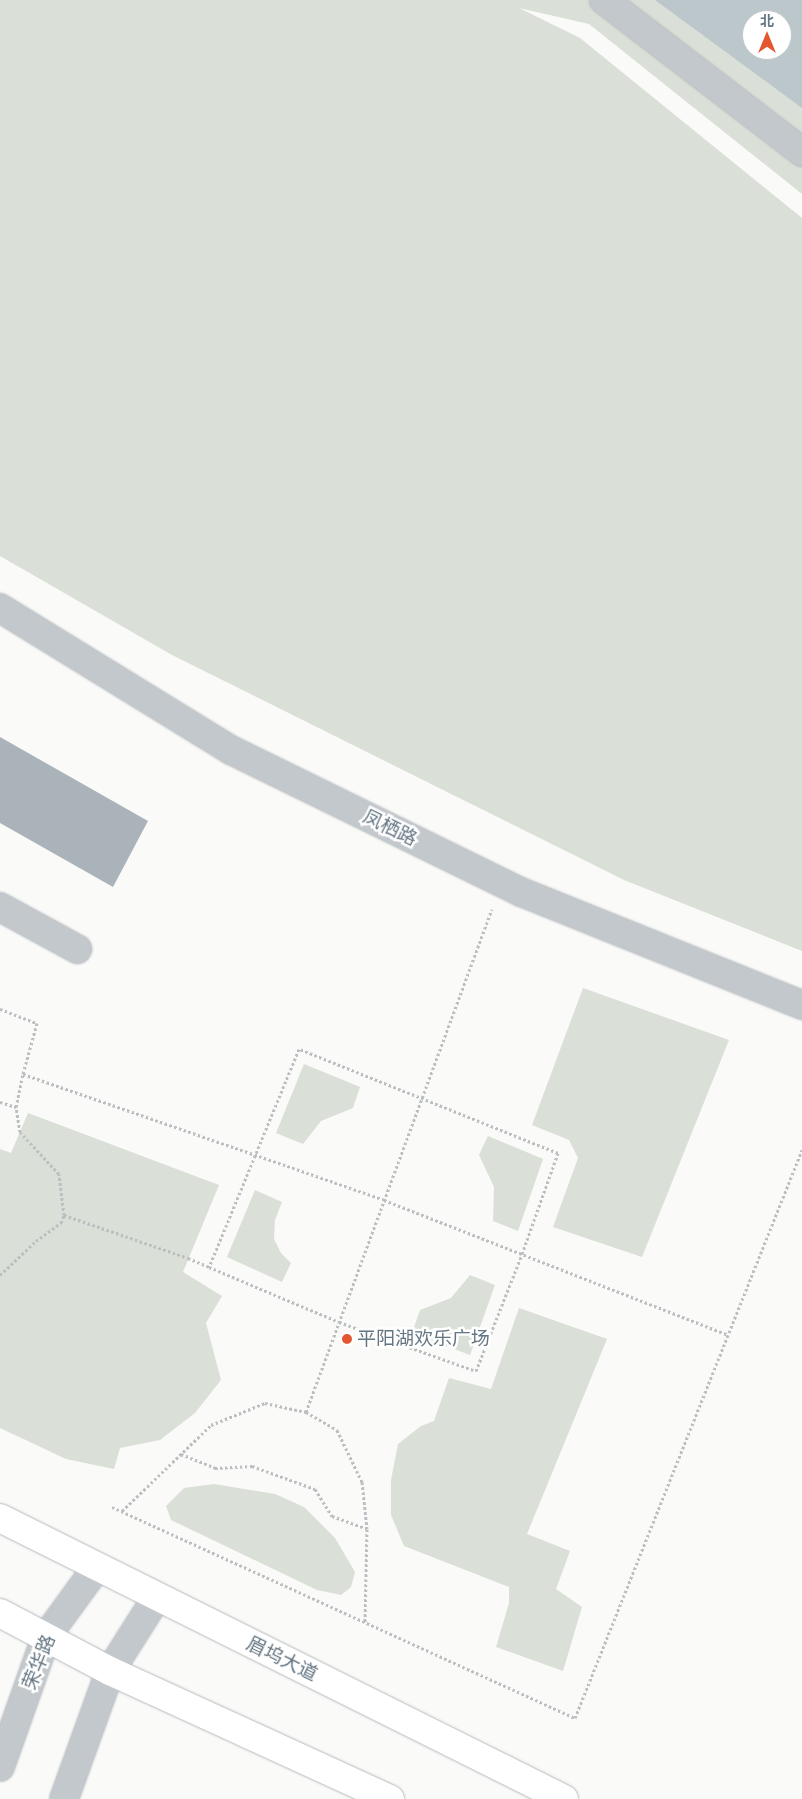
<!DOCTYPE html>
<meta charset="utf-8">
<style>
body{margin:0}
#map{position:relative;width:802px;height:1799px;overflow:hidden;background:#fafaf8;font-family:"Space Grotesk","Noto Sans SC",sans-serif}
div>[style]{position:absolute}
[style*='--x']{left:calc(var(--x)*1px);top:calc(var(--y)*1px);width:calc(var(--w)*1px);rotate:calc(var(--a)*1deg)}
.green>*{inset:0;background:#dadfd7}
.water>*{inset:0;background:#bbc7cb}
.building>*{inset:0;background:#aab3b9}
.path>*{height:3px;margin-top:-1.5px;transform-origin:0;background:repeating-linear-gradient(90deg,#bbbfc2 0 2.5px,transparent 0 5px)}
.roads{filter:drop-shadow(0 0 1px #b5babe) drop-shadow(0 0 1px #b5babe)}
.minor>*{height:28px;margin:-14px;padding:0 14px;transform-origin:14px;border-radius:14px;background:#c3c8cc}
.major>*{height:28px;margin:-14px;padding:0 14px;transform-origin:14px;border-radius:14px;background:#fff}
.dots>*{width:14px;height:14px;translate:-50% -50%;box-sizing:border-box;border:2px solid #fff;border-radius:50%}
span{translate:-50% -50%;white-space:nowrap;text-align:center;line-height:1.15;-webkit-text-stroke:5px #fff;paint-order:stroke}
.street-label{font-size:19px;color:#657683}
.poi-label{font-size:19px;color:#657683}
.left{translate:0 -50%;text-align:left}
.north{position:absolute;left:742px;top:10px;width:50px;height:50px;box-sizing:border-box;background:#fff;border:1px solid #c1c8cd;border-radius:50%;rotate:0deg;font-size:14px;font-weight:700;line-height:20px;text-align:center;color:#657683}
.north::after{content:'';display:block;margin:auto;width:18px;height:22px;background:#e4572e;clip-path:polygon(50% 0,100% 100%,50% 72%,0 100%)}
</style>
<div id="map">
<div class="green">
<div style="clip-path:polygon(evenodd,0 0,802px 0,802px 194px,589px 24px,519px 8px,580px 38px,802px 218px,802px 951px,624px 880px,172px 655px,0 556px,0 0,752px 20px,782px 20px,782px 50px,752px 50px,752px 20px)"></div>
<div style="clip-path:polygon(583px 988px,729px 1040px,642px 1257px,553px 1227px,578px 1158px,569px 1140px,532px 1125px)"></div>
<div style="clip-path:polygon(304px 1064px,360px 1087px,353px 1108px,321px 1121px,303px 1144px,276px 1133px)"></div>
<div style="clip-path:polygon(28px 1113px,219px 1185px,183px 1272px,222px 1296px,206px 1323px,221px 1380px,195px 1413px,160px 1440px,120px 1448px,114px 1469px,66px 1459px,0 1428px,0 1149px,11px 1153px)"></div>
<div style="clip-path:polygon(488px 1136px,543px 1159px,518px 1231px,493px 1221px,494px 1187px,479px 1155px)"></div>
<div style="clip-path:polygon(255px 1190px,282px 1202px,275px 1220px,274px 1239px,281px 1253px,291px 1263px,282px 1282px,227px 1257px)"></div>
<div style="clip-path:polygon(470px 1275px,495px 1285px,470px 1355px,412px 1333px,420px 1310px,451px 1298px)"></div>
<div style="clip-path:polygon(519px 1308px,607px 1339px,527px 1534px,570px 1551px,556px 1589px,582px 1607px,563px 1671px,496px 1647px,509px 1603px,509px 1587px,404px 1546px,391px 1515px,391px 1480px,398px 1444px,421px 1426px,434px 1421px,449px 1378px,491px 1389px)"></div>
<div style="clip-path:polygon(214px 1484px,275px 1494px,304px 1507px,335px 1538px,355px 1572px,351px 1587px,341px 1595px,317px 1590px,171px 1520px,166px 1506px,184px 1488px)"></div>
</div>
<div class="water">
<div style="clip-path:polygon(evenodd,655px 0,802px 0,802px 108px,655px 0,752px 20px,782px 20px,782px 50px,752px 50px,752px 20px)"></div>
</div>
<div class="building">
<div style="clip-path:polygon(0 737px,148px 821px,113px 887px,0 823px)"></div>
</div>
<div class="path">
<div style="--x:0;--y:1009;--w:40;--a:21"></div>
<div style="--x:37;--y:1023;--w:53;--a:105.4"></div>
<div style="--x:23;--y:1074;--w:382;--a:19.2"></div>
<div style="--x:384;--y:1200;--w:370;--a:21.4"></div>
<div style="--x:0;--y:1102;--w:17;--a:17"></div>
<div style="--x:16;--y:1107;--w:34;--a:-78"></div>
<div style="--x:64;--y:1215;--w:131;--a:19.1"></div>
<div style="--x:188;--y:1258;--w:23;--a:23"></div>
<div style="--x:209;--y:1267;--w:141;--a:22.9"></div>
<div style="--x:339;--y:1322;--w:145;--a:19.7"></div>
<div style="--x:476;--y:1371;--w:126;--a:-68.5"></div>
<div style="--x:522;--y:1254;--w:107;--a:-70.4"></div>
<div style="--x:558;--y:1153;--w:279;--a:-158.1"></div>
<div style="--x:299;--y:1049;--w:236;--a:112.4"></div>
<div style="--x:0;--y:1275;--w:50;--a:-43.4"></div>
<div style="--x:36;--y:1241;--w:31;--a:-36"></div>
<div style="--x:61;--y:1223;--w:9;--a:-69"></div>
<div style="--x:64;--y:1215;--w:41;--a:-97"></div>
<div style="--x:59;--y:1174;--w:57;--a:-132.9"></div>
<div style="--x:20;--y:1132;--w:25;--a:-99"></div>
<div style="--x:306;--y:1412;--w:536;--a:-69.71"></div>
<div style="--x:181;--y:1454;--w:37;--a:22"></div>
<div style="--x:215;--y:1468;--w:37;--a:-3"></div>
<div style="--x:252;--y:1466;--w:67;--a:20.1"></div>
<div style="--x:315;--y:1489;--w:32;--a:58"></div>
<div style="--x:332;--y:1516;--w:37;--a:20"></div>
<div style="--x:112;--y:1507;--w:509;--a:24.5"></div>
<div style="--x:575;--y:1718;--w:612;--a:-68.22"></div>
<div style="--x:122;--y:1511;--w:124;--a:-44"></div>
<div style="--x:211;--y:1425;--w:58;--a:-22.2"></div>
<div style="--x:265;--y:1403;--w:42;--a:12.4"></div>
<div style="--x:306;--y:1412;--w:36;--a:30"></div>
<div style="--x:337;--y:1430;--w:58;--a:64.3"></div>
<div style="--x:362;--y:1482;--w:47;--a:83.9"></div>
<div style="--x:367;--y:1529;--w:93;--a:91.2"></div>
</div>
<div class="roads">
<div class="minor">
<div style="--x:604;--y:0;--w:250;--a:37.5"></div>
<div style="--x:0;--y:608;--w:271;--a:31.6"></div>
<div style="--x:231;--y:750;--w:323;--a:26.1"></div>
<div style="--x:521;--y:892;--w:303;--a:21.9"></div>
<div style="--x:0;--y:907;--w:88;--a:28.6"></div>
<div style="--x:0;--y:1767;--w:138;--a:-70.5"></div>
<div style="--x:46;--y:1637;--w:87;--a:-53.9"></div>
<div style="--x:64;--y:1799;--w:136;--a:-70.2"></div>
<div style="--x:110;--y:1671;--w:88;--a:-57.6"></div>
</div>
<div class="major">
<div style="--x:0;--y:1518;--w:630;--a:26.48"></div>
<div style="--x:0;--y:1613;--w:124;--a:27.8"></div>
<div style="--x:110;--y:1671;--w:308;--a:24.6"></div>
</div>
</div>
<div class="dots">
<div style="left:347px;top:1339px;background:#e4572e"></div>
</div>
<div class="street-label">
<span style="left:390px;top:828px;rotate:26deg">凤栖路</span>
<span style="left:282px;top:1659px;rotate:26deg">眉坞大道</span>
<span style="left:39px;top:1662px;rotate:-68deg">荣华路</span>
</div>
<div class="poi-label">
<span class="left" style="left:357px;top:1339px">平阳湖欢乐广场</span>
</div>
<div class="north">北</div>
</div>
